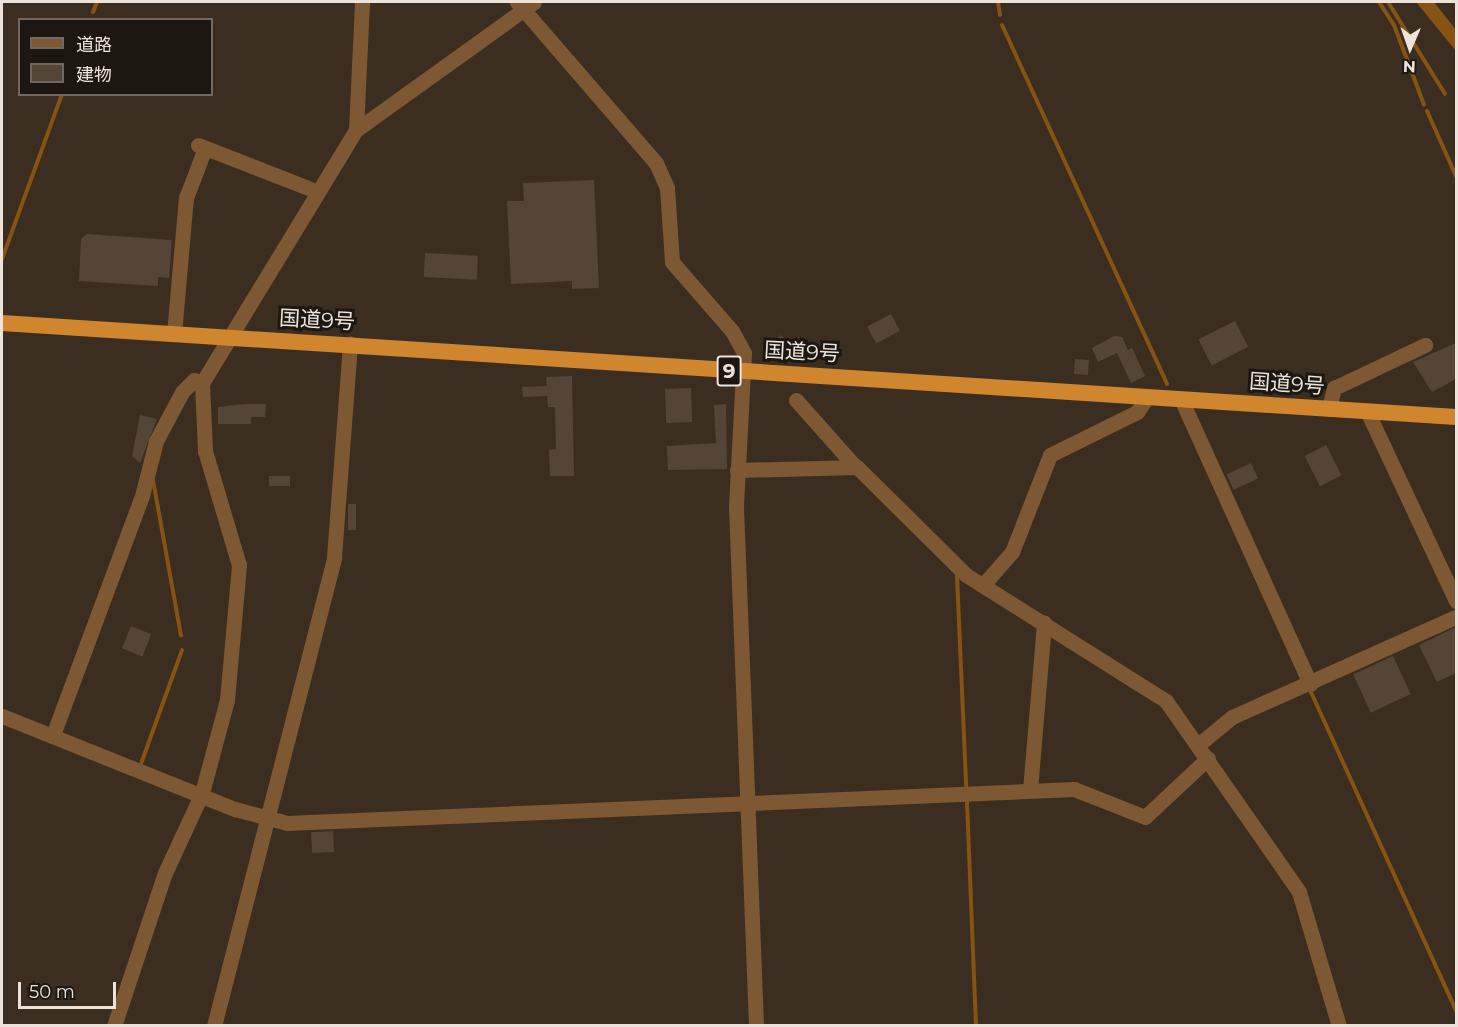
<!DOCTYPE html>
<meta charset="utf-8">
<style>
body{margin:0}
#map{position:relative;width:1458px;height:1027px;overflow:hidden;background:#3b2e20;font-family:Montserrat,"Noto Sans JP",sans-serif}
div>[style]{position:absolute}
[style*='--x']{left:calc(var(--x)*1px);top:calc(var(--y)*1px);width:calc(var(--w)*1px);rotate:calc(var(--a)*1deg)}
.water>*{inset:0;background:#865312}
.stream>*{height:4px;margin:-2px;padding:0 2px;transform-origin:2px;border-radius:2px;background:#865312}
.building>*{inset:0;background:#544537;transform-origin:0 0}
.minor>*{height:15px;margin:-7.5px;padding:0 7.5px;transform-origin:7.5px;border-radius:7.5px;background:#7d5832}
.trunk>*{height:16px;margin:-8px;padding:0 8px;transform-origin:8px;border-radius:8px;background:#d0862e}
span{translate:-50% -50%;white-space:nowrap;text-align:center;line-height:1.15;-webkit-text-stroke:6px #1d1711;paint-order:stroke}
.shield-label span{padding:2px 4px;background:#1d1711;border:2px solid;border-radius:4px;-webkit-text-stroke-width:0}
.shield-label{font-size:20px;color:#ece3db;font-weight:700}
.street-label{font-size:21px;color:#ece3db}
.frame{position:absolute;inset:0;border:3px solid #ece3db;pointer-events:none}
.legend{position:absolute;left:18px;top:18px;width:195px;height:78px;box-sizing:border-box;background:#1d1711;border:2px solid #706962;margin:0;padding:8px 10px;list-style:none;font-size:18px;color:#ece3db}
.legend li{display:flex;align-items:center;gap:12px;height:30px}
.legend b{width:30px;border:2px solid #706962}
.north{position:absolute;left:1380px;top:18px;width:60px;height:60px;-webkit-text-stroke:4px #1d1711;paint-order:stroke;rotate:182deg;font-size:16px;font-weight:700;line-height:24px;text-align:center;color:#ece3db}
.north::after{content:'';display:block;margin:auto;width:21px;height:27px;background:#ece3db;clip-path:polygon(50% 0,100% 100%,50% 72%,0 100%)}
.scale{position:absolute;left:18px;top:982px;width:98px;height:27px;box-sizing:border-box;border:3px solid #ece3db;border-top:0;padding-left:8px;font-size:18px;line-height:21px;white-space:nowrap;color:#ece3db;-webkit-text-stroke:4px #1d1711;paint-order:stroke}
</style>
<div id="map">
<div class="water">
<div style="clip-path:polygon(1416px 2px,1434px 2px,1456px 30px,1456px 51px)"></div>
</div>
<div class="stream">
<div style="--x:998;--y:2;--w:13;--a:81"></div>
<div style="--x:1379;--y:2;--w:27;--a:57"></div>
<div style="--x:1394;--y:25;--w:85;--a:69.4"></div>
<div style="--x:1388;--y:2;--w:108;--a:58.2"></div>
<div style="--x:93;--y:12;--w:11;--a:-68"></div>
<div style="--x:1002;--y:25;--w:395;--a:65.3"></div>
<div style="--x:1427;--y:111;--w:71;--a:66"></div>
<div style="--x:2;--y:259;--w:176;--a:-70"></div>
<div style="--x:153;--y:480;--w:158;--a:79.8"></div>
<div style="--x:957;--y:576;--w:210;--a:87.5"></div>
<div style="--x:1310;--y:690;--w:352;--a:65.5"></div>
<div style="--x:141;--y:764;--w:121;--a:-70.2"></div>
<div style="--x:967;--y:802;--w:224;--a:87.7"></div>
</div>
<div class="building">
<div style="clip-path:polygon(594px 180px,599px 288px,572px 289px,572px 281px,511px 284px,507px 201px,524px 201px,523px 183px)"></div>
<div style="clip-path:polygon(87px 234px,172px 240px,169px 278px,158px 277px,158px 286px,79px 281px,81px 239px)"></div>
<div style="left:425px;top:253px;width:53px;height:24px;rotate:3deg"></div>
<div style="left:891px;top:314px;width:19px;height:27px;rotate:62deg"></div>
<div style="left:1235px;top:321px;width:29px;height:41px;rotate:63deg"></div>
<div style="left:781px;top:335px;width:12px;height:21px;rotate:48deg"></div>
<div style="clip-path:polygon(1114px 336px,1122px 337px,1128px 350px,1132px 348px,1145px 376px,1131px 383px,1117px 353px,1098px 362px,1092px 348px)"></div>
<div style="clip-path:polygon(1456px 343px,1456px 379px,1432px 392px,1413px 362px)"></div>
<div style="left:1075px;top:359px;width:14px;height:15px;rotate:4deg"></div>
<div style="clip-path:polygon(572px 376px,574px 476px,550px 476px,549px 450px,556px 449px,555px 407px,548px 407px,547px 396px,523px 397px,522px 387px,547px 386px,546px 377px)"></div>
<div style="left:691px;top:388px;width:34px;height:26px;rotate:88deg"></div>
<div style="clip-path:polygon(245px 404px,266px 404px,265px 417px,251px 417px,251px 424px,218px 424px,218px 407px)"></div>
<div style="clip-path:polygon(726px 404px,727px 469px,668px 470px,667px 446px,716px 443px,714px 405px)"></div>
<div style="clip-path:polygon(140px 415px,157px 419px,140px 463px,132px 456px)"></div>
<div style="left:1326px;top:445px;width:34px;height:24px;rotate:63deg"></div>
<div style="left:1251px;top:463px;width:17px;height:27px;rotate:65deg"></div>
<div style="left:269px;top:476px;width:21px;height:10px"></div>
<div style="left:348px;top:504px;width:8px;height:26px"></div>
<div style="left:131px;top:626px;width:22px;height:24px;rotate:22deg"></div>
<div style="clip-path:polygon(1456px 627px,1456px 673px,1437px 682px,1419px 645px)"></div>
<div style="left:1393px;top:656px;width:42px;height:44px;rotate:65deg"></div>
<div style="left:333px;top:831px;width:21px;height:22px;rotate:87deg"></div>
</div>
<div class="minor">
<div style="--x:517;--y:2;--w:213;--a:49.2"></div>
<div style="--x:656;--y:163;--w:27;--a:66"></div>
<div style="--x:667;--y:188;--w:74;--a:86.1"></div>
<div style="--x:672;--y:262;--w:91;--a:49"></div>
<div style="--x:732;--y:331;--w:25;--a:61"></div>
<div style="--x:744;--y:353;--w:154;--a:93"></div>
<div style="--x:736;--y:507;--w:519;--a:87.79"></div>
<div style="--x:356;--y:130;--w:128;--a:-87.3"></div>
<div style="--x:198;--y:145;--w:127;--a:21.3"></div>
<div style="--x:174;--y:334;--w:137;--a:-85"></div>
<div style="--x:186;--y:198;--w:53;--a:-69.2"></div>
<div style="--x:1181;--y:399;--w:313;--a:65.6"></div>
<div style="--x:796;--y:400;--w:87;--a:48.3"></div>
<div style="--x:1329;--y:409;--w:22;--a:-77"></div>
<div style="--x:1334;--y:388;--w:101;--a:-25.3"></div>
<div style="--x:1367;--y:411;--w:210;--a:64.9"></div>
<div style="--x:737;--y:470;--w:120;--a:-1.4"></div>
<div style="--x:857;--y:467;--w:153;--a:44.7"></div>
<div style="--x:966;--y:575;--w:236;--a:32.2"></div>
<div style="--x:1166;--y:701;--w:233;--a:55.1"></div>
<div style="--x:1299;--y:892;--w:140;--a:73.4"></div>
<div style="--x:983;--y:585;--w:44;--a:-48.7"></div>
<div style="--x:1012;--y:552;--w:104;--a:-68.6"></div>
<div style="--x:1050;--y:455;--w:97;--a:-26.3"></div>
<div style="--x:1137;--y:412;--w:18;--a:-56"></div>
<div style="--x:2;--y:716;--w:251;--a:21.8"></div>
<div style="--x:235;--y:809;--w:54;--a:15.1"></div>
<div style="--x:287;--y:823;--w:788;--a:-2.47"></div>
<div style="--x:1074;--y:789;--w:76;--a:21.5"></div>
<div style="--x:1145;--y:817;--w:86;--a:-43.1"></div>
<div style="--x:53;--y:735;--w:255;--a:-69.6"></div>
<div style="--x:142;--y:496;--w:57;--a:-75.7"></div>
<div style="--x:156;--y:441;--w:55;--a:-62"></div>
<div style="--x:182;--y:392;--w:17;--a:-45"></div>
<div style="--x:194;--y:380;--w:9;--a:21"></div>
<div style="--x:1198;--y:745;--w:44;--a:-39.5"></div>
<div style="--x:1232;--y:717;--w:245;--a:-24.1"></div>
<div style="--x:1030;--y:790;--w:168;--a:-85.2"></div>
<div style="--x:114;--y:1026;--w:161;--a:-71.6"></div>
<div style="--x:165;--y:873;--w:88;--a:-65.2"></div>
<div style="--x:202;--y:793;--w:96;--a:-75"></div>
<div style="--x:227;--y:700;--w:136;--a:-84.9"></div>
<div style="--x:239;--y:565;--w:119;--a:-106.6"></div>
<div style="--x:205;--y:451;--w:68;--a:-92.5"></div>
<div style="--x:202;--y:383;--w:296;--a:-58.7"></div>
<div style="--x:356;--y:130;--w:219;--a:-35.7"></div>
<div style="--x:214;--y:1026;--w:484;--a:-75.6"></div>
<div style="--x:334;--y:557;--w:214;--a:-85.7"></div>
</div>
<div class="trunk">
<div style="--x:2;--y:323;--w:1457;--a:3.7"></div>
</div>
<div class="shield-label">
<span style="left:729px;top:371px">9</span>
</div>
<div class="street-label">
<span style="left:317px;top:320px;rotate:3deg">国道9号</span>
<span style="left:802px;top:352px;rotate:3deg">国道9号</span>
<span style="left:1287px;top:384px;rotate:4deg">国道9号</span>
</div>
<div class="frame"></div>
<ul class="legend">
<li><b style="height:8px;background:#7d5832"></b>道路</li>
<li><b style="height:16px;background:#544537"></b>建物</li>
</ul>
<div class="north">N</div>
<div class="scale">50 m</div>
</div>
